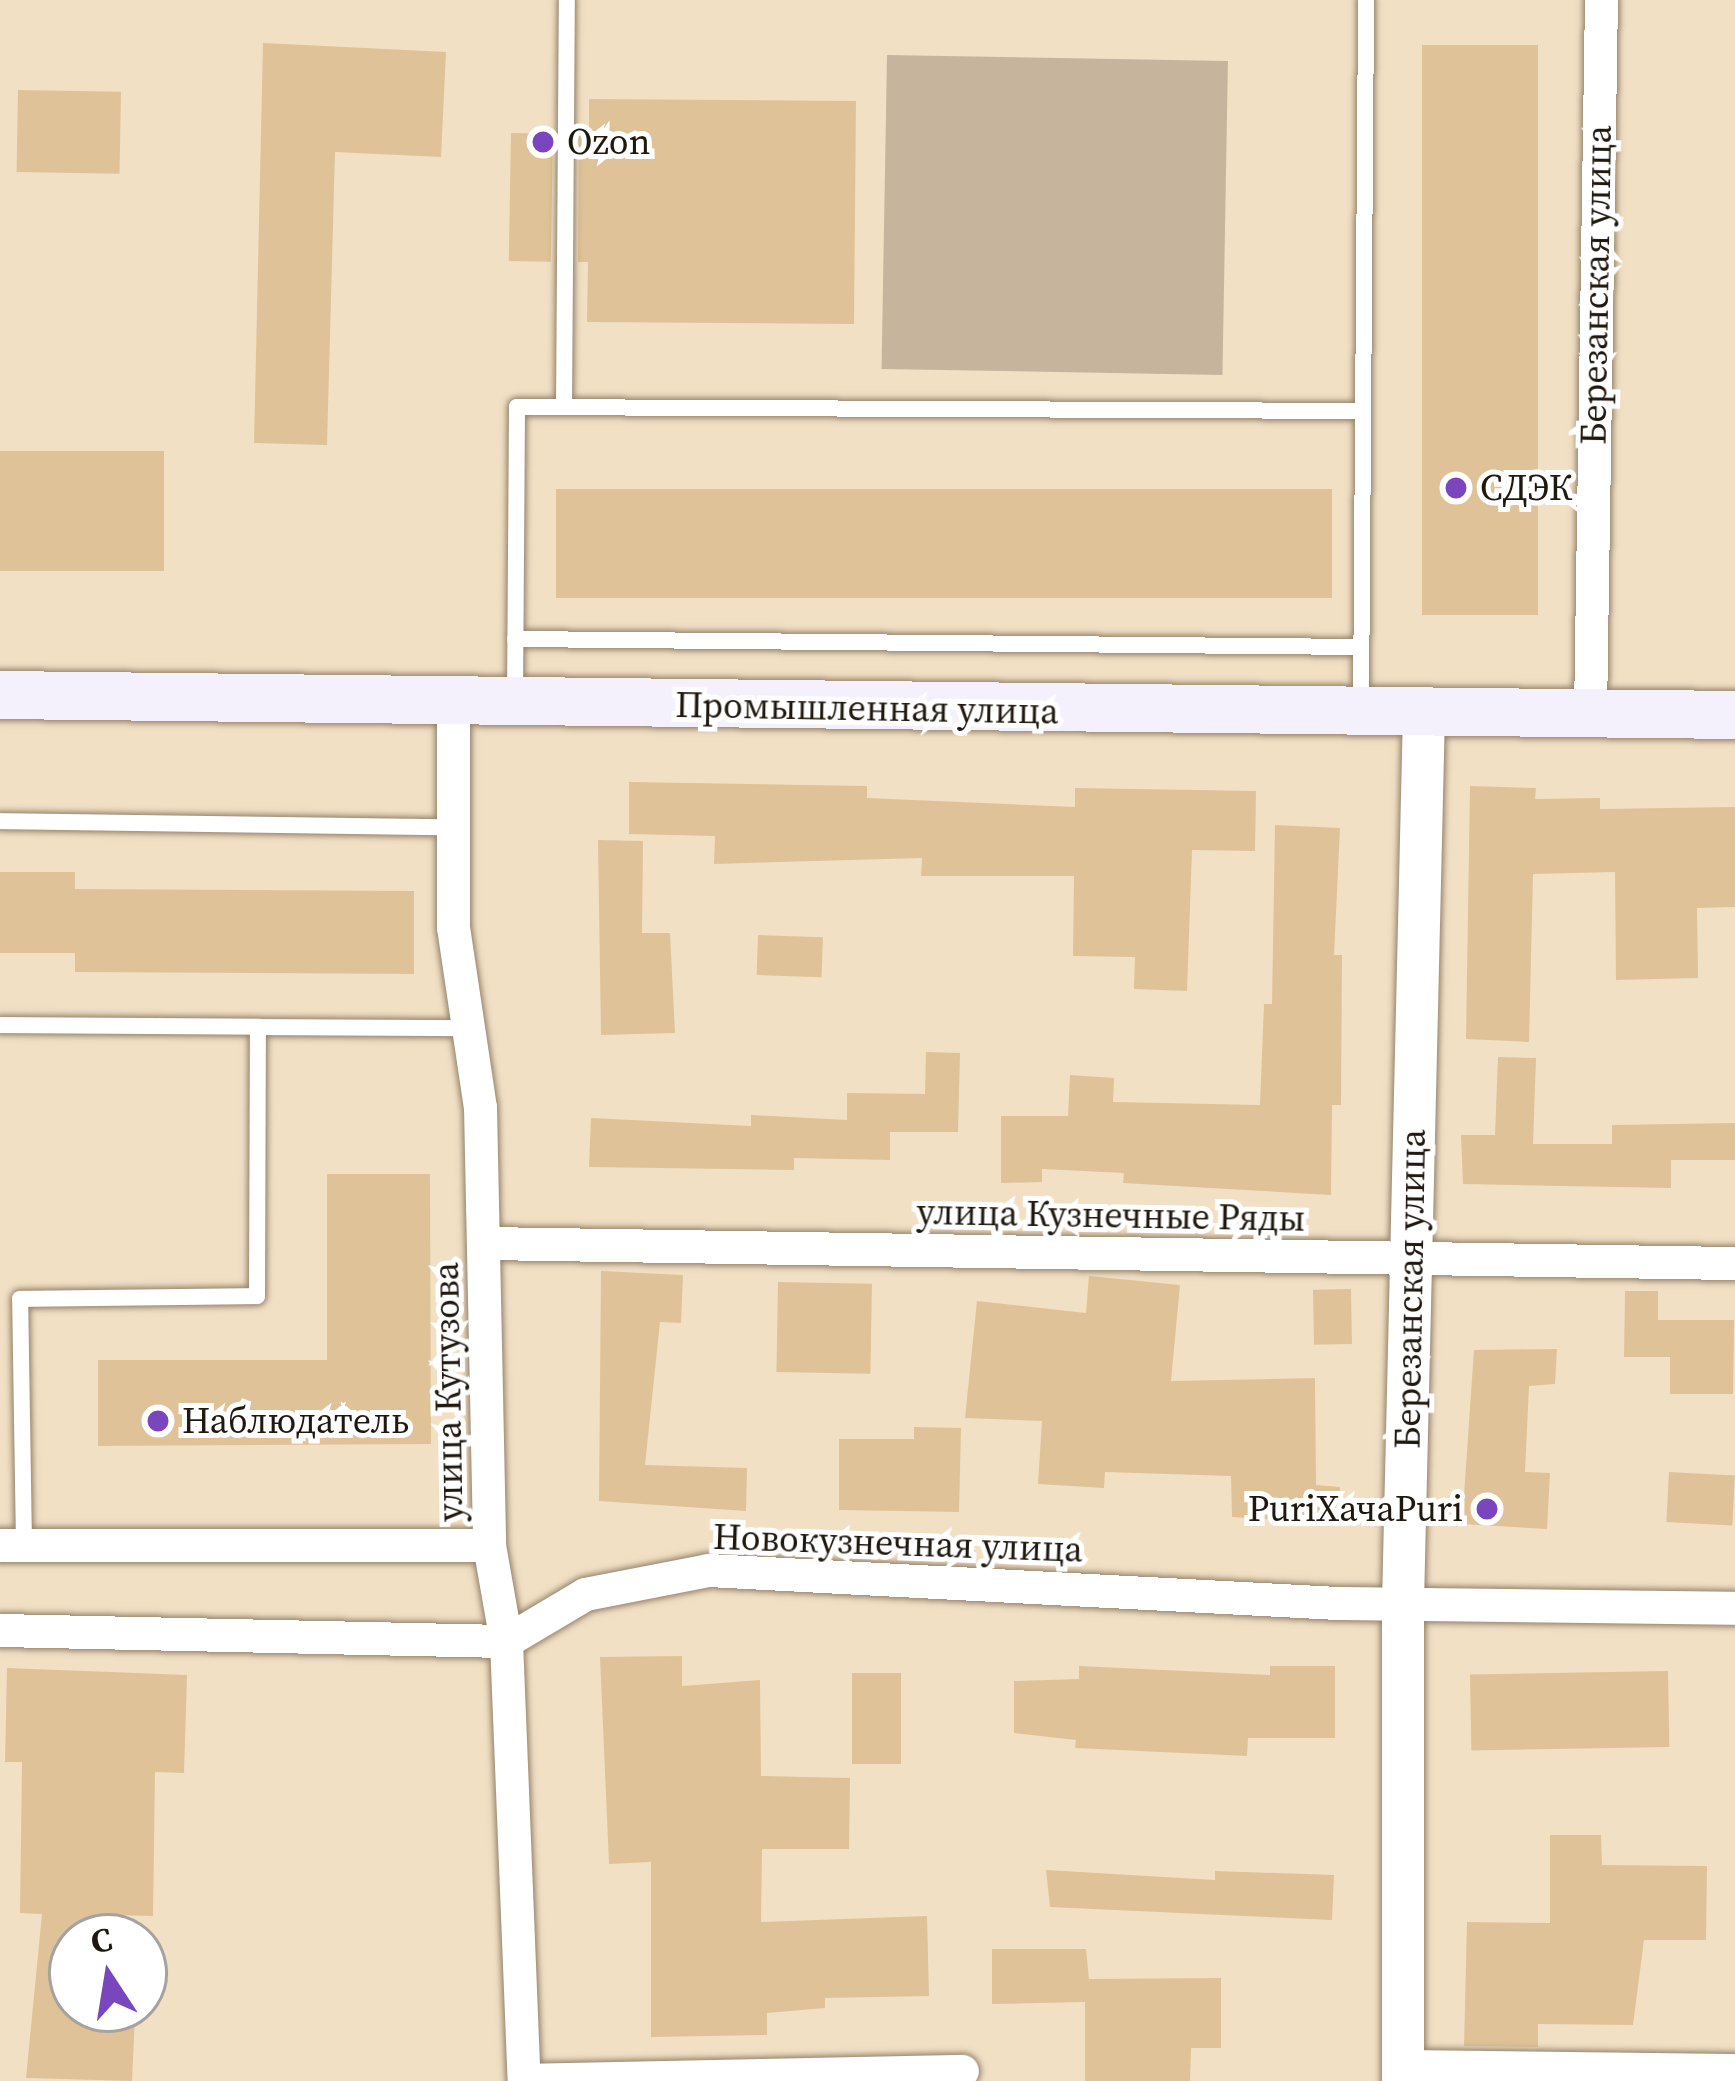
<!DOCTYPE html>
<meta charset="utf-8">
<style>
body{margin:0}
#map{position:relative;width:1735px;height:2081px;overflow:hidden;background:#f2e0c5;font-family:"Source Serif 4",serif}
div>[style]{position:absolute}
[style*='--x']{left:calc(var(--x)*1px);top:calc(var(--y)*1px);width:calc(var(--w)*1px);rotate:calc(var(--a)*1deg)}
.green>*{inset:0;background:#c6b59c;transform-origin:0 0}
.building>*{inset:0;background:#dfc297;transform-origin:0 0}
.roads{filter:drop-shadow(0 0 3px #94836b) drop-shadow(0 0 3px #94836b)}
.service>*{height:16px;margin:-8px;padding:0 8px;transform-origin:8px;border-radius:8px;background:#fff}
.minor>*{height:33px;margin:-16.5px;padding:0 16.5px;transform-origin:16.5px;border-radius:16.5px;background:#fff}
.tertiary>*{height:42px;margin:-21px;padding:0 21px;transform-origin:21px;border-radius:21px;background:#fff}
.secondary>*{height:48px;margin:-24px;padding:0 24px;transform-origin:24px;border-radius:24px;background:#f4f1fc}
.dots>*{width:33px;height:33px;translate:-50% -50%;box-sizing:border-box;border:6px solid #fff;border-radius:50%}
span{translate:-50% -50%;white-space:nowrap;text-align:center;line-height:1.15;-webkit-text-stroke:10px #fff;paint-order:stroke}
.poi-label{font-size:36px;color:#1f180f}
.left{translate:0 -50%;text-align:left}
.right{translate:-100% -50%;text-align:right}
.street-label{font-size:36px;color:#1f180f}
.north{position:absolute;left:48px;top:1913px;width:120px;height:120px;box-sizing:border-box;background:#fff;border:3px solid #a5a39f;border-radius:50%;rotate:348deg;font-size:33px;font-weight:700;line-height:48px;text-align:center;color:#1f180f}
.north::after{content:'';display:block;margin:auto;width:42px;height:54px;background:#7a46bd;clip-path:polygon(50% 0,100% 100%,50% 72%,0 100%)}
</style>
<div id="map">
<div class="green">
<div style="left:887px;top:55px;width:341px;height:314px;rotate:1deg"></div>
</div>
<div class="building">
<div style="clip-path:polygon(263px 43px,446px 52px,441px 157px,335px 152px,327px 445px,254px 443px)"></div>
<div style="left:1422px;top:45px;width:116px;height:570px"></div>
<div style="left:18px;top:90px;width:103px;height:82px;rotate:1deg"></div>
<div style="clip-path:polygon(589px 99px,856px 101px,854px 324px,587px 322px,588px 262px,578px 262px,579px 135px,589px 135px)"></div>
<div style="left:511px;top:133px;width:42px;height:128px;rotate:1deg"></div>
<div style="left:164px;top:451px;width:120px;height:164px;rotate:90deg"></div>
<div style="left:556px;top:489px;width:776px;height:109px"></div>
<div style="clip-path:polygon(629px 782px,867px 786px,867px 798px,1075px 807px,1075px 788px,1256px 791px,1255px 851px,1192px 850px,1187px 991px,1134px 989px,1135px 957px,1073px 956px,1074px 876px,921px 876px,922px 858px,714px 864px,715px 836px,629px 834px)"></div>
<div style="clip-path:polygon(1470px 786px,1536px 788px,1535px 799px,1600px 798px,1600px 809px,1735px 807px,1735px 907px,1697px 908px,1698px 978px,1616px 980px,1615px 872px,1533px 874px,1529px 1042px,1466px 1039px)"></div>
<div style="clip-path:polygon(1275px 825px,1340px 828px,1334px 955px,1342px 955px,1341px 1105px,1332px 1105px,1331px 1195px,1123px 1183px,1124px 1173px,1042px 1169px,1042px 1182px,1001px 1183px,1001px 1116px,1068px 1116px,1070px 1075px,1114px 1078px,1113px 1102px,1260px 1105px,1264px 1004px,1272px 1004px)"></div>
<div style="clip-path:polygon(598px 840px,643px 841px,642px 933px,670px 933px,675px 1033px,601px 1035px)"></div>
<div style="clip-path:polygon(0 872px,75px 872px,75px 889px,414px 891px,414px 974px,75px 972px,75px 953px,0 953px)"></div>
<div style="left:758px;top:935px;width:65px;height:40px;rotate:2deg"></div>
<div style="clip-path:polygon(926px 1052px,960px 1053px,958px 1132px,890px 1132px,890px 1160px,794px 1158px,794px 1170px,589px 1167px,591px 1118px,751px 1126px,751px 1115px,847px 1120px,847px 1093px,925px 1094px)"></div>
<div style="clip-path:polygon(1498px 1057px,1536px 1058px,1533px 1144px,1612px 1144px,1612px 1125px,1735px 1123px,1735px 1160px,1671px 1160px,1671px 1188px,1463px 1184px,1461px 1135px,1495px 1135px)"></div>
<div style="clip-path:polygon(327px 1174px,430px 1174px,431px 1444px,98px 1446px,98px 1360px,327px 1360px)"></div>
<div style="clip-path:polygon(601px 1271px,683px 1275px,681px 1323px,660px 1322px,645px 1465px,747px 1468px,746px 1511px,599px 1501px)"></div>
<div style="clip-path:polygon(1089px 1276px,1180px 1285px,1171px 1381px,1315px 1378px,1316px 1485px,1340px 1487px,1337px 1523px,1232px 1517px,1231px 1476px,1105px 1472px,1104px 1488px,1038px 1484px,1042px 1421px,965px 1418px,977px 1301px,1086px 1313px)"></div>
<div style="left:778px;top:1282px;width:94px;height:90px;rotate:1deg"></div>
<div style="left:1351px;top:1289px;width:55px;height:38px;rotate:89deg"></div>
<div style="clip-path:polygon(1625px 1291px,1658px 1291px,1658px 1320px,1734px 1320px,1733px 1394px,1670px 1394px,1670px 1357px,1624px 1357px)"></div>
<div style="clip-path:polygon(1557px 1349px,1555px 1384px,1529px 1386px,1525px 1472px,1550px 1473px,1547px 1529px,1462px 1524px,1474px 1350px)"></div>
<div style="clip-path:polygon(914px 1427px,961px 1428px,959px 1512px,839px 1510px,839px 1439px,914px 1439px)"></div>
<div style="left:1669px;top:1472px;width:66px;height:50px;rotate:3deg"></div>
<div style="clip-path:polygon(682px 1656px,682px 1686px,760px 1680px,761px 1776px,850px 1778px,849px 1849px,762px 1849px,761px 1922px,927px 1916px,929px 1996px,825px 1998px,825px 2008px,767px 2013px,767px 2035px,651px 2037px,651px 1862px,609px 1864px,600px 1657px)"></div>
<div style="clip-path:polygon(1079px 1666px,1270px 1675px,1270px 1666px,1335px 1666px,1335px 1738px,1248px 1738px,1247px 1756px,1075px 1748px,1076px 1740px,1014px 1733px,1014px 1681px,1079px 1679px)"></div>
<div style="clip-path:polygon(7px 1668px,187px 1675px,184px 1773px,155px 1772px,153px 1916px,116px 1915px,116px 1937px,72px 1937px,72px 2013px,135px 2015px,132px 2081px,26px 2078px,42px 1914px,20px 1913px,22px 1762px,5px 1762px)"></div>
<div style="left:1668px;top:1671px;width:76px;height:198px;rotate:89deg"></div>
<div style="left:852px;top:1673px;width:49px;height:91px"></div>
<div style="clip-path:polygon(1550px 1835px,1601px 1835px,1602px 1865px,1707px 1866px,1706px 1940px,1644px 1940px,1633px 2025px,1538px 2024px,1538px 2047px,1464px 2046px,1467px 1922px,1550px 1923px)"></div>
<div style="clip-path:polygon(1046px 1870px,1215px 1880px,1215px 1871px,1334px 1875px,1332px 1920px,1050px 1907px)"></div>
<div style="clip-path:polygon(992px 1949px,1086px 1949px,1089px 1979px,1221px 1978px,1221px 2048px,1191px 2048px,1190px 2081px,1085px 2081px,1085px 2002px,992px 2004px)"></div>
</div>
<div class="roads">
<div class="service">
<div style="--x:564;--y:407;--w:407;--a:-89.6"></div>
<div style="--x:515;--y:639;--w:846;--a:0.54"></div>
<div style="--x:515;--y:697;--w:290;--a:-89.6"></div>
<div style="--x:517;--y:407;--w:846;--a:0.27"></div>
<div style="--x:1361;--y:706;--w:706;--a:-89.59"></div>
<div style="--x:0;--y:821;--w:452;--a:0.8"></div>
<div style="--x:0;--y:1025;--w:258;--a:0.4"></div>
<div style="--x:24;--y:1545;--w:246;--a:-90.9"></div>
<div style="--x:20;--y:1299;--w:237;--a:-0.7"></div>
<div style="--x:257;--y:1296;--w:269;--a:-89.8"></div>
<div style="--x:258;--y:1027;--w:209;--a:0.3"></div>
</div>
<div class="minor">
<div style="--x:453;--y:702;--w:225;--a:90"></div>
<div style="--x:453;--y:927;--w:182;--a:81.5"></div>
<div style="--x:480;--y:1107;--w:438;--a:88.8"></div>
<div style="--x:489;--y:1545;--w:97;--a:80"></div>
<div style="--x:506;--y:1641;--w:440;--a:87.7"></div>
<div style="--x:1590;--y:714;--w:714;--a:-89.12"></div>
<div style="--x:486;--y:1243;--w:1249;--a:0.92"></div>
<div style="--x:0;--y:1545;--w:489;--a:0"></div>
<div style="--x:0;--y:1630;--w:506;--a:1.25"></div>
<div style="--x:506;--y:1641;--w:92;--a:-30.7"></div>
<div style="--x:585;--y:1594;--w:125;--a:-11"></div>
<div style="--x:708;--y:1570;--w:630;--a:3"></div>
<div style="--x:1337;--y:1603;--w:398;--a:0.7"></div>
<div style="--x:1403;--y:2066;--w:332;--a:0.7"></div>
<div style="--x:524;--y:2080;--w:438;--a:-1.2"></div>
</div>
<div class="tertiary">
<div style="--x:1403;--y:2081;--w:478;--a:-90"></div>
<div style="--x:1403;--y:1603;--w:889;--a:-88.65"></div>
</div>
<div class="secondary">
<div style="--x:0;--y:695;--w:1735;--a:0.66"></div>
</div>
</div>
<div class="dots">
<div style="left:543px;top:142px;background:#7a46bd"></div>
<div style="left:1456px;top:488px;background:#7a46bd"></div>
<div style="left:158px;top:1421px;background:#7a46bd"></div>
<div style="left:1487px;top:1509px;background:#7a46bd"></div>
</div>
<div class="poi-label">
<span class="left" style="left:567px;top:142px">Ozon</span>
<span class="left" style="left:1480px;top:488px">СДЭК</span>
<span class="left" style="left:182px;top:1421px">Наблюдатель</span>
<span class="right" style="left:1463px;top:1509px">PuriХачаPuri</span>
</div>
<div class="street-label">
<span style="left:1596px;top:285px;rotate:-89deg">Березанская улица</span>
<span style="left:867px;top:708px;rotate:1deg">Промышленная улица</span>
<span style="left:1111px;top:1215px;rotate:1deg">улица Кузнечные Ряды</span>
<span style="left:1410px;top:1289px;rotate:-89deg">Березанская улица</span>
<span style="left:448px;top:1392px;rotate:-91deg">улица Кутузова</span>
<span style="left:898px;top:1543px;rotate:2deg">Новокузнечная улица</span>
</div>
<div class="north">С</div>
</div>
